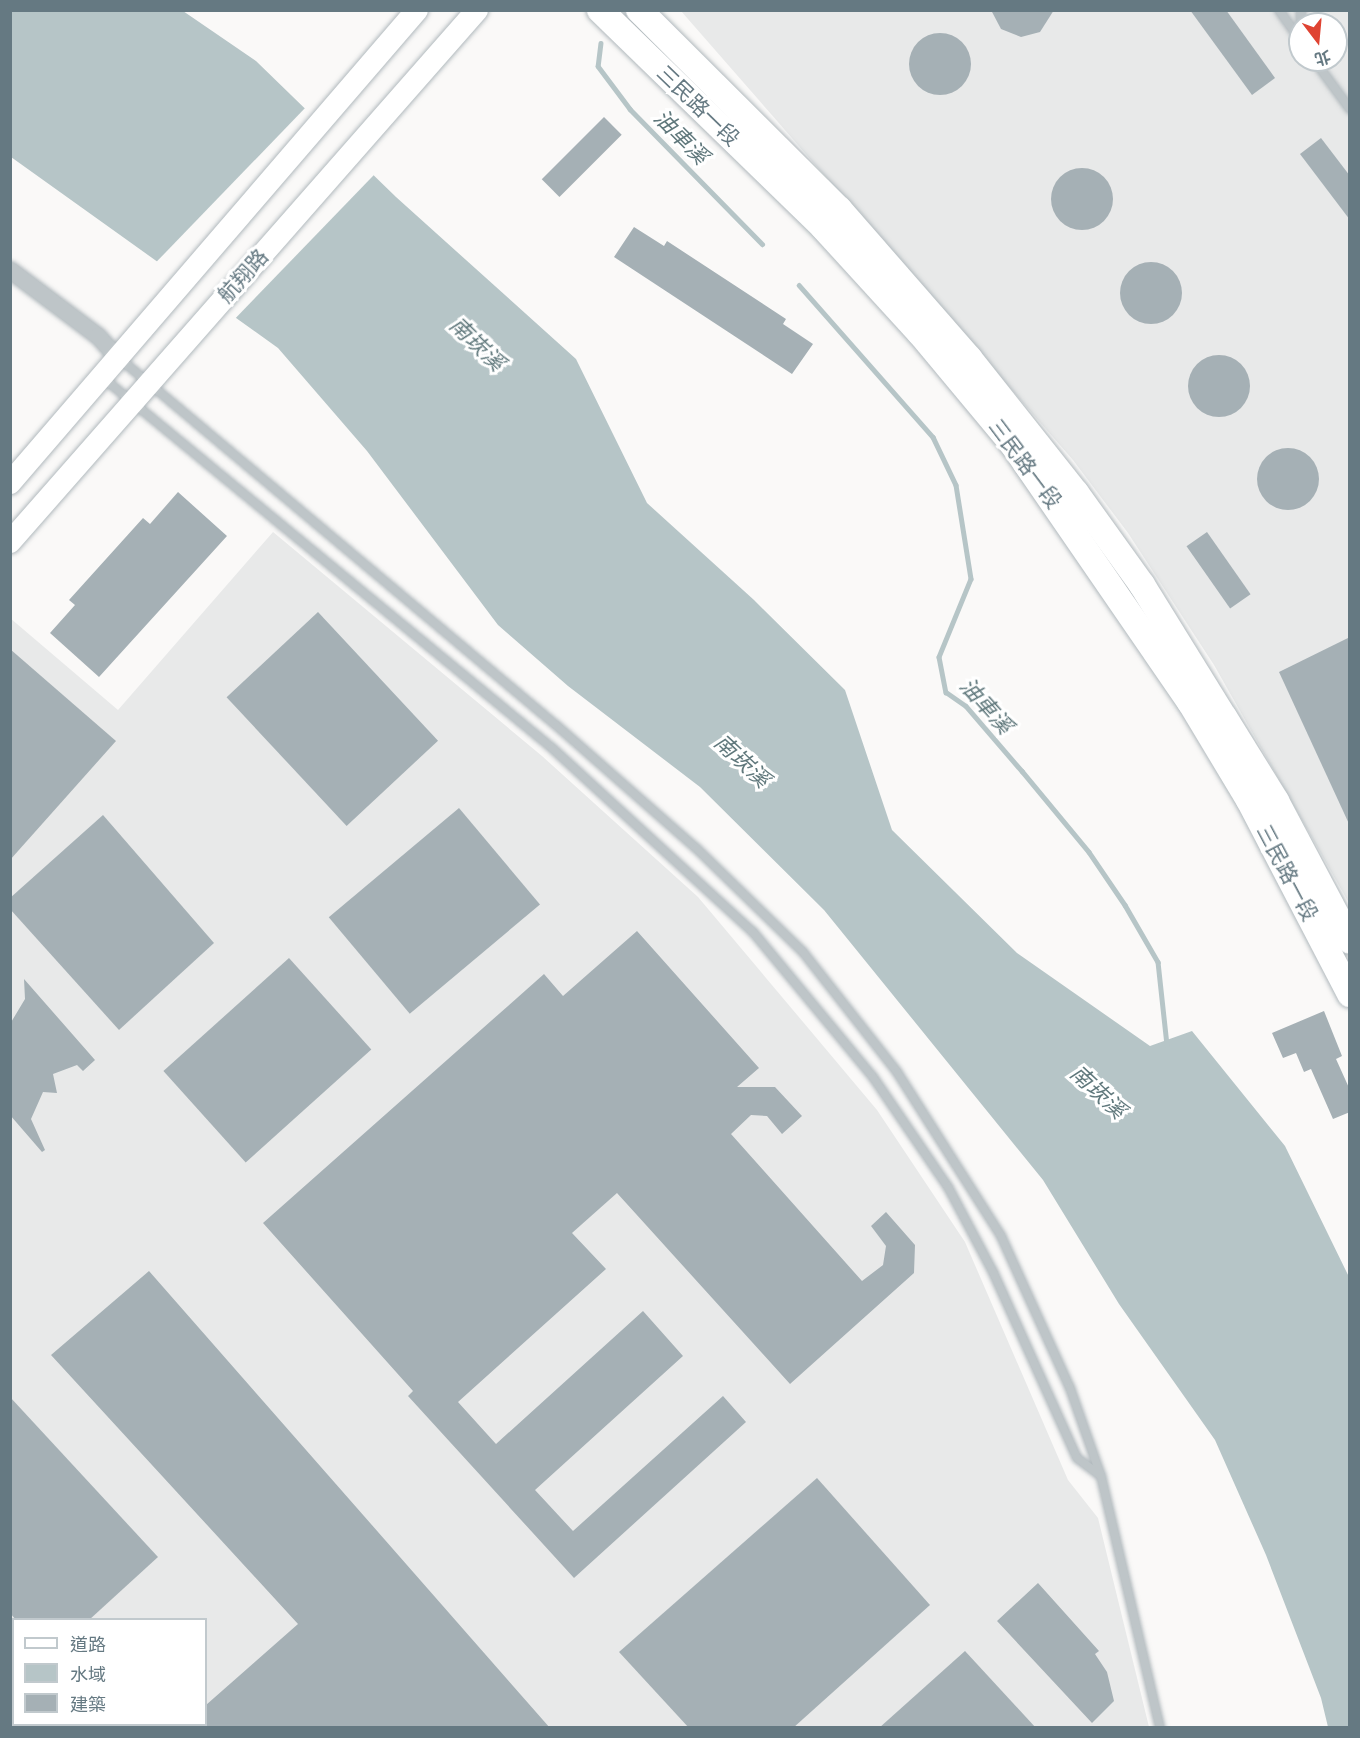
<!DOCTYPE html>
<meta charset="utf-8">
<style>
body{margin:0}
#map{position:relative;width:1360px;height:1738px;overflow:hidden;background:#faf9f8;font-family:Montserrat,"Noto Sans TC",sans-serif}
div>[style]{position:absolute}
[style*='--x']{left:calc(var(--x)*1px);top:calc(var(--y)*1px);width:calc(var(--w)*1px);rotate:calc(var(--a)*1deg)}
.built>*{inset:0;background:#e8e9e9}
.water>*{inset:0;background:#b6c5c7}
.pier>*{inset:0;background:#faf9f8;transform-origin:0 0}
.stream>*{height:4.5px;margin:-2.25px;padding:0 2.25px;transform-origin:2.25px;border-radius:2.25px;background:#b6c5c7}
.building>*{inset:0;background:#a5b0b5;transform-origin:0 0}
.round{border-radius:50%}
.roads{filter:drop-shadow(0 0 2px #b1b9bd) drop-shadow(0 0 2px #b1b9bd)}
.lane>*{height:8px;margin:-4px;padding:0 4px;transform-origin:4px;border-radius:4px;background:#bec5c8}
.street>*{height:16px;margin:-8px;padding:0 8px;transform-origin:8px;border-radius:8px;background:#bec5c8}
.secondary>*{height:22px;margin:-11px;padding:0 11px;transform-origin:11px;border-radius:11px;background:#fff}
.primary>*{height:26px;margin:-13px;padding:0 13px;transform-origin:13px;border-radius:13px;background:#fff}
span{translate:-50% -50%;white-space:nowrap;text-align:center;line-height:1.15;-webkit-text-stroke:6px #fff;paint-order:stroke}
.street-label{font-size:21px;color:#657982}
.water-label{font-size:22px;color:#60787c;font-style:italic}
.frame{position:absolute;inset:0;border:12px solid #657982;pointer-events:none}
.legend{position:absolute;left:12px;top:1618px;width:195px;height:108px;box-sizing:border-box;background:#fff;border:2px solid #c1c9cd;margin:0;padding:8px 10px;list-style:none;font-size:18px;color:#657982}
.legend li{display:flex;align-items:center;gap:12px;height:30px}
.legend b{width:30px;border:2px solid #c1c9cd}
.north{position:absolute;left:1288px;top:12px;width:60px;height:60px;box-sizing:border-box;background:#fff;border:2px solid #c1c9cd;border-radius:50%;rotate:164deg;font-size:16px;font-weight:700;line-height:24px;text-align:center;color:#657982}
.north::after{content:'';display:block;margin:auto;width:21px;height:27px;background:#df4332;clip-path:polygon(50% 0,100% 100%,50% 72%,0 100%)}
</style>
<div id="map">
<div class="built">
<div style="clip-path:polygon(evenodd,681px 11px,1349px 11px,1349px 903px,1214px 665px,1128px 533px,1073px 460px,681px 11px,1300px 24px,1336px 24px,1336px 60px,1300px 60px,1300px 24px)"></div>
<div style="clip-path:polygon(evenodd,273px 532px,542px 756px,698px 897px,877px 1110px,965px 1242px,1068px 1480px,1098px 1518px,1149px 1727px,11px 1727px,10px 618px,118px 710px,273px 532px,14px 1620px,206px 1620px,206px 1724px,14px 1724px,14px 1620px)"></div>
</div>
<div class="water">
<div style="clip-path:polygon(11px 11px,183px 11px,256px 61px,396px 197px,576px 359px,647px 503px,754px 600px,845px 690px,892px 830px,1017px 953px,1150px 1046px,1192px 1031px,1285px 1146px,1349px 1277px,1349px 1727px,1328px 1727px,1321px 1698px,1266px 1555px,1215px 1440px,1119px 1304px,1043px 1180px,824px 910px,700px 787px,568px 686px,498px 625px,367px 451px,278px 348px,11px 157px)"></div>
</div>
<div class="pier">
<div style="left:307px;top:106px;width:96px;height:217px;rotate:44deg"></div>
</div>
<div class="stream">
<div style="--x:601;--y:43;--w:23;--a:97"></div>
<div style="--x:598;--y:66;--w:54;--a:53.3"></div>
<div style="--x:630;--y:109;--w:189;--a:45.6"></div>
<div style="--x:799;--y:285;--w:203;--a:48.6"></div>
<div style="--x:933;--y:437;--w:53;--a:64.4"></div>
<div style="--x:956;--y:485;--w:95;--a:80.9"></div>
<div style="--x:971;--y:579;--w:84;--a:112.3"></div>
<div style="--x:939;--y:657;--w:36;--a:79"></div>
<div style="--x:946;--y:692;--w:24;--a:35"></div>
<div style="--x:966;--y:706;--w:86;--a:49.3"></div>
<div style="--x:1022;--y:771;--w:105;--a:50.4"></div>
<div style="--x:1089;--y:852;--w:64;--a:55.8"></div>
<div style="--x:1125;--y:905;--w:66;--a:59.9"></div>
<div style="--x:1158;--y:962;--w:83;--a:83.8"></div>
</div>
<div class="building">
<div style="clip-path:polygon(991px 10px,1054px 10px,1040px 32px,1021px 37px,1001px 29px)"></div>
<div style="clip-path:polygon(1190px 10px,1226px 10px,1275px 78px,1252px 95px)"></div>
<div class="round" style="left:909px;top:33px;width:62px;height:62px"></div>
<div style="left:604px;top:117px;width:25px;height:88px;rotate:45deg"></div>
<div style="clip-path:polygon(1321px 138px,1350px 176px,1350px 220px,1300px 154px)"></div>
<div class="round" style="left:1051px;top:168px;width:62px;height:62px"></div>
<div style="clip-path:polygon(634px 227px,664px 246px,667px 241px,786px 319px,783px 324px,813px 344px,792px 374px,614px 257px)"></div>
<div class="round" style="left:1120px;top:262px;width:62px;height:62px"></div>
<div class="round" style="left:1188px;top:355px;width:62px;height:62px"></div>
<div class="round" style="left:1257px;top:448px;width:62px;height:62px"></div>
<div style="clip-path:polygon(178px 492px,227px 536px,99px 677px,50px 633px,75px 605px,69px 600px,143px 518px,150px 524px)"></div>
<div style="left:1207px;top:532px;width:76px;height:25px;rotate:55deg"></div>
<div style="left:318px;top:612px;width:176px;height:125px;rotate:47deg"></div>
<div style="clip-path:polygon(1350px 637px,1350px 826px,1279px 672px)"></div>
<div style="clip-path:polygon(10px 649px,116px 741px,10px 860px)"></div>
<div style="left:459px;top:808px;width:126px;height:170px;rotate:50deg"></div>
<div style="clip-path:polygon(103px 815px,214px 943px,119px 1030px,10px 909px,10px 898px)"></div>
<div style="clip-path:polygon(637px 931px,759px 1068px,737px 1087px,775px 1087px,802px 1116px,782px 1134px,767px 1116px,751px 1115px,731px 1134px,862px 1281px,883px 1265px,886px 1246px,871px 1226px,886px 1212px,915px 1245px,914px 1273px,790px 1384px,617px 1193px,572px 1233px,606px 1269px,458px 1402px,496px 1444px,643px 1311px,683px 1356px,535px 1490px,573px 1531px,723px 1396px,746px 1422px,574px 1578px,408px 1396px,413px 1391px,263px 1223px,544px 974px,563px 996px)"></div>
<div style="left:289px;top:958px;width:123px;height:169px;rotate:48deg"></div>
<div style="clip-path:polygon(24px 979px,95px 1060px,83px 1071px,77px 1065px,53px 1074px,57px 1093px,43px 1092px,31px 1119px,45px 1150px,42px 1152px,10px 1115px,10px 1024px,25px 999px)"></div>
<div style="clip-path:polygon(1324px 1011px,1342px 1056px,1336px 1059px,1350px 1090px,1350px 1112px,1333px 1119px,1311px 1069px,1304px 1072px,1296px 1053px,1283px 1058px,1272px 1033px)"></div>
<div style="clip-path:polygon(149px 1271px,550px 1728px,206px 1728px,206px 1705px,298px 1624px,51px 1355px)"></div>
<div style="clip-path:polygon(10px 1397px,158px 1557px,89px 1620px,16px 1620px,10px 1613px)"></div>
<div style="clip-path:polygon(817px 1478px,930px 1605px,793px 1728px,689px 1728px,619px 1652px)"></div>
<div style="clip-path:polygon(1038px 1583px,1099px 1651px,1095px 1654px,1107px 1672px,1114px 1701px,1092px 1723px,997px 1621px)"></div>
<div style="clip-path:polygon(965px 1651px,1036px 1728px,879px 1728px)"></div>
</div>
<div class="roads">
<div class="lane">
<div style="--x:1279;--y:10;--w:37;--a:55"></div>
<div style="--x:1301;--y:24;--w:14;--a:-90"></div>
<div style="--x:1314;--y:60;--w:61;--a:53.7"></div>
<div style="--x:119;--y:358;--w:572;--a:40.04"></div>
<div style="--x:557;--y:726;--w:185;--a:41.3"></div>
<div style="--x:696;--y:848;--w:149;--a:44.2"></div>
<div style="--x:803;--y:952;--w:152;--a:51.9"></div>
<div style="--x:897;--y:1072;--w:194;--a:57.6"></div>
<div style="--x:1001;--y:1236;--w:167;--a:65.6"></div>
<div style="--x:1070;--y:1388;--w:93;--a:70.6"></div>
<div style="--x:1101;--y:1476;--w:259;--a:76.8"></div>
<div style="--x:102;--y:377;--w:583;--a:39.5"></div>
<div style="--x:552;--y:748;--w:273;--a:42.5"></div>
<div style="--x:753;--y:932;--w:188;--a:50.4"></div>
<div style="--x:873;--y:1077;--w:133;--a:55.7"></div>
<div style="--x:948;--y:1187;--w:96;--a:62.1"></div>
<div style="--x:993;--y:1272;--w:204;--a:65.7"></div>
<div style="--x:1077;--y:1458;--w:30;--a:37"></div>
</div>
<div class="street">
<div style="--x:10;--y:270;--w:110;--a:36.9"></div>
<div style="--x:98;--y:336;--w:30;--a:48"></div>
</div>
<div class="secondary">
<div style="--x:10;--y:483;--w:624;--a:-49.29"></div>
<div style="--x:10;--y:542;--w:708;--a:-48.72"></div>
</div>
<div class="primary">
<div style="--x:600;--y:10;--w:313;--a:44.2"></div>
<div style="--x:824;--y:228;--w:142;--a:47.6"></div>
<div style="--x:920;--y:333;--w:147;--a:50.2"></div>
<div style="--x:1014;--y:446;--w:311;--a:55.5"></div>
<div style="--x:1190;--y:702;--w:114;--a:59"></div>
<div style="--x:1249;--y:800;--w:219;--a:62.5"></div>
<div style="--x:639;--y:10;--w:282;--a:44.9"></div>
<div style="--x:839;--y:209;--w:198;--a:48.9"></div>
<div style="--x:969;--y:358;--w:172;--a:51.6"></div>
<div style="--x:1076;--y:493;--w:113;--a:54.3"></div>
<div style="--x:1142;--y:585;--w:155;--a:58.2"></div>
<div style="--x:1224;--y:717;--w:99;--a:58.2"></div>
<div style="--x:1276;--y:801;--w:158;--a:62.1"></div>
</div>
</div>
<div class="street-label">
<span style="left:698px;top:106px;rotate:44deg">三民路一段</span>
<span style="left:243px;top:276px;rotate:-48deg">航翔路</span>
<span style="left:1025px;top:464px;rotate:53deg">三民路一段</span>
<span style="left:1287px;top:873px;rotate:62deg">三民路一段</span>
</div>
<div class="water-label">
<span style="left:681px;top:137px;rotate:45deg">油車溪</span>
<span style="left:477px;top:344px;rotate:44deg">南崁溪</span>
<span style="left:986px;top:706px;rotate:48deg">油車溪</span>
<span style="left:742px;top:761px;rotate:43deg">南崁溪</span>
<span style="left:1098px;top:1092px;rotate:43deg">南崁溪</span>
</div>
<div class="frame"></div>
<ul class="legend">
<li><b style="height:8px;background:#fff"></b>道路</li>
<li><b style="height:16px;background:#b6c5c7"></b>水域</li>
<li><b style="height:16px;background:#a5b0b5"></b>建築</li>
</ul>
<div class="north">北</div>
</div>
